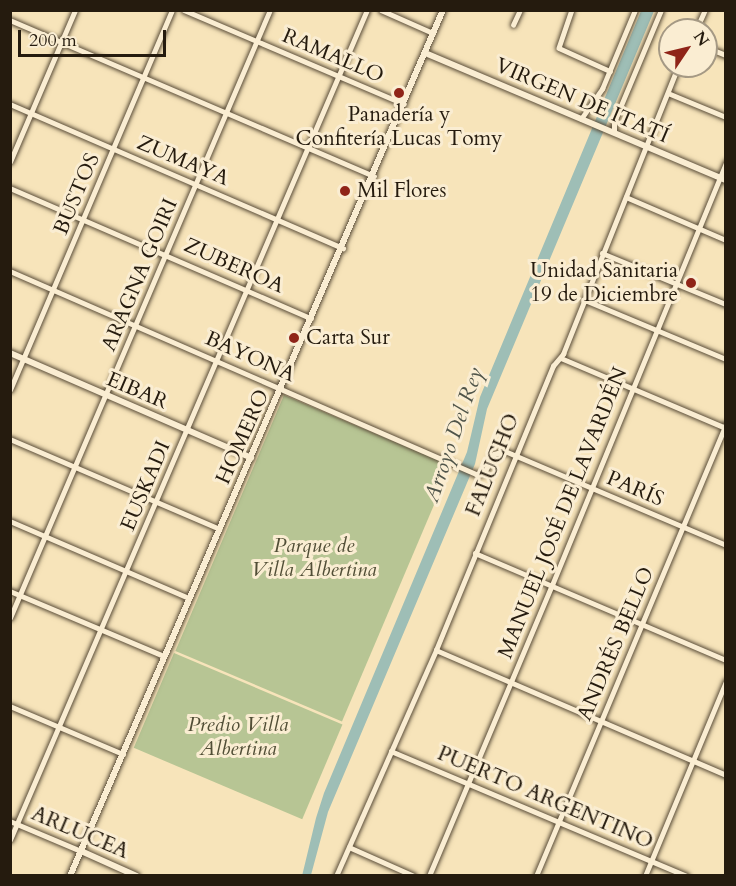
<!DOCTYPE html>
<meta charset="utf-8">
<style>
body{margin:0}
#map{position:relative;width:736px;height:886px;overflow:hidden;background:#f7e4ba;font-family:Cardo,serif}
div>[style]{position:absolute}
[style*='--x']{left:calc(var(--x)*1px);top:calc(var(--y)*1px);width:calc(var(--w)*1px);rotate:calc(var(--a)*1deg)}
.green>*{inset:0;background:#b7c594;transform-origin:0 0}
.water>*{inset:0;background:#9ebeb6}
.roads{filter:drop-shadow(0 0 2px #5a4d39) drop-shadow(0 0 2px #5a4d39)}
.street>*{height:4.5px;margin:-2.25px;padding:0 2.25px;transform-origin:2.25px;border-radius:2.25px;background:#faedd2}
.secondary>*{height:6px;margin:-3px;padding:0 3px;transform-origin:3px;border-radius:3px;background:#faedd2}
.dots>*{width:16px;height:16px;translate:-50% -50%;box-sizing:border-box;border:3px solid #faedd2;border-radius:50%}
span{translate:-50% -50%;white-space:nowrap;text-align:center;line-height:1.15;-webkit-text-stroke:6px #faedd2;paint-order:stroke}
.street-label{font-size:21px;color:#251b0e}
.poi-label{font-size:21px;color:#251b0e}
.left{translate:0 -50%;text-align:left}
.right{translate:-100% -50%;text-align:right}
.park-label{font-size:21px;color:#514e36;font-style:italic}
.water-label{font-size:22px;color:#4f5449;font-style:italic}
.frame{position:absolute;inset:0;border:12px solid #251b0e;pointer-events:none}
.north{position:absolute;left:658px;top:18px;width:60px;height:60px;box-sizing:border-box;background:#faedd2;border:2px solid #a59984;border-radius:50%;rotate:55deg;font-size:16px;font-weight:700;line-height:24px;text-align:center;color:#251b0e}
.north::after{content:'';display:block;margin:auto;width:21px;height:27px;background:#8f2418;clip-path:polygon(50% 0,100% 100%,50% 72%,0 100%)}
.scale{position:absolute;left:18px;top:30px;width:148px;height:27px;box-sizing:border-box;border:3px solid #251b0e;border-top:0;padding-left:8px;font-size:18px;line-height:21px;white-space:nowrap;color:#251b0e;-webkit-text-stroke:4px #faedd2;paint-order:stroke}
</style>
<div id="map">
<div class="green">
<div style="left:284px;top:395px;width:181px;height:278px;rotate:23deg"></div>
<div style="left:174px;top:653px;width:183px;height:103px;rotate:23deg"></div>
</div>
<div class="water">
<div style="clip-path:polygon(641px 11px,654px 11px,487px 409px,475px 464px,328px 812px,311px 875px,302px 876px,316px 818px,324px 793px,467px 452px,480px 397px)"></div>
</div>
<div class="roads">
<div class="street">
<div style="--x:184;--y:10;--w:239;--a:23.1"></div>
<div style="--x:381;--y:10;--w:57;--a:23.9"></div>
<div style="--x:572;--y:10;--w:40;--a:108.9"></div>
<div style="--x:559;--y:48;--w:56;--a:24.3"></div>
<div style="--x:10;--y:20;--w:396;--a:23.2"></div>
<div style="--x:513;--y:25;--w:17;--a:-65"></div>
<div style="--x:696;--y:30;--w:22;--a:-66"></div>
<div style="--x:706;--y:47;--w:22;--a:22"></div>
<div style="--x:668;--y:93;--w:63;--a:22.5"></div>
<div style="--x:10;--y:104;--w:363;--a:23.4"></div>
<div style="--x:581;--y:119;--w:37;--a:-55"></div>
<div style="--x:602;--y:89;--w:86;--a:-67.3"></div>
<div style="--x:614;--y:132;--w:10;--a:-90"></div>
<div style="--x:614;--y:122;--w:121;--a:-67.2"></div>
<div style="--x:10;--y:162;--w:165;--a:-66.8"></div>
<div style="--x:10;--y:188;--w:328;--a:23.4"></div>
<div style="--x:626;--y:197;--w:109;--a:23.3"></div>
<div style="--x:602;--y:253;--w:134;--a:22.4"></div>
<div style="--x:10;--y:271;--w:508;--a:23.54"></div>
<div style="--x:476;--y:474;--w:8;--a:-7"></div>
<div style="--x:484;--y:473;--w:21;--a:-62"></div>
<div style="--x:494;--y:454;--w:11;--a:-15"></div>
<div style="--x:505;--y:451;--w:240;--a:23"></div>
<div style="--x:585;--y:300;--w:153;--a:22.7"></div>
<div style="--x:561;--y:358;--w:179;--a:23"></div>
<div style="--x:10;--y:390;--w:413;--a:-66.9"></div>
<div style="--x:10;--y:439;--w:228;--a:23.2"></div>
<div style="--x:10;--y:521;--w:195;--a:23.3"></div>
<div style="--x:475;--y:553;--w:273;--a:23.1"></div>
<div style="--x:10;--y:591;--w:167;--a:22.9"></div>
<div style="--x:10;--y:618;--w:661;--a:-66.85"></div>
<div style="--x:436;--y:650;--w:316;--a:23.3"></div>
<div style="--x:10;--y:706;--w:123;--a:23"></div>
<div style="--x:391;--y:751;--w:321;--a:22.9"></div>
<div style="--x:10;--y:821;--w:77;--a:22.9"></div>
<div style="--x:10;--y:840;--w:904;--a:-66.73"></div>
<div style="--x:349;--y:847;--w:71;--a:24"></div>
<div style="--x:336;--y:876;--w:247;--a:-66.1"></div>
<div style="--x:436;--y:650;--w:307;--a:-67.6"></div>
<div style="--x:553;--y:366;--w:16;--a:-50"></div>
<div style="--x:563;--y:354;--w:310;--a:-68.2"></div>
<div style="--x:429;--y:876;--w:316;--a:-67.1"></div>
<div style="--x:552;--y:585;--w:457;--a:-67.6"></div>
<div style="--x:536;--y:876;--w:490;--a:-67.2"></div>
<div style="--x:645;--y:876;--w:211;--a:-67.4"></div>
</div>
<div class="secondary">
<div style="--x:425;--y:53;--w:327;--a:22.9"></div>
<div style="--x:10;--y:353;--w:263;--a:23.5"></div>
<div style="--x:81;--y:851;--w:61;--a:24.1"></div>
<div style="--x:70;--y:876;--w:943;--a:-66.7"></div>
</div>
</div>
<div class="dots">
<div style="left:399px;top:93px;background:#8f2418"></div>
<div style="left:345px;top:191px;background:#8f2418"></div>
<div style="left:691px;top:283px;background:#8f2418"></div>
<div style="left:294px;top:338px;background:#8f2418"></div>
</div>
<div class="street-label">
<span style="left:333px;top:56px;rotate:23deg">RAMALLO</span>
<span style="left:582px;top:101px;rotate:23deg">VIRGEN DE ITATÍ</span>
<span style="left:183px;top:161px;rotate:23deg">ZUMAYA</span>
<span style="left:77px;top:194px;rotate:-67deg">BUSTOS</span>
<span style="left:234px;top:266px;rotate:24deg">ZUBEROA</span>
<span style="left:140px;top:275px;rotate:-67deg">ARAGNA GOIRI</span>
<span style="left:250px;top:357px;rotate:24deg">BAYONA</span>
<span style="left:137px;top:391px;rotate:23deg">EIBAR</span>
<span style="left:243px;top:437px;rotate:-66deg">HOMERO</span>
<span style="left:493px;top:465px;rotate:-68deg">FALUCHO</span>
<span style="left:146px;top:486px;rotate:-67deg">EUSKADI</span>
<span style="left:635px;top:489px;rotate:23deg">PARÍS</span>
<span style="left:563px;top:513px;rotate:-68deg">MANUEL JOSÉ DE LAVARDÉN</span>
<span style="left:616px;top:644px;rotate:-67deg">ANDRÉS BELLO</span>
<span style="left:545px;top:798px;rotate:23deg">PUERTO ARGENTINO</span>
<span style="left:80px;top:833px;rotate:23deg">ARLUCEA</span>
</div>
<div class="poi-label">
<span style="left:399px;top:127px">Panadería y<br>Confitería Lucas Tomy</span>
<span class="left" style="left:357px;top:191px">Mil Flores</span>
<span class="right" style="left:678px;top:283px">Unidad Sanitaria<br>19 de Diciembre</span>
<span class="left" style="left:306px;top:338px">Carta Sur</span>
</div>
<div class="park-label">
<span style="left:314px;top:558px">Parque de<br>Villa Albertina</span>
<span style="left:238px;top:737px">Predio Villa<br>Albertina</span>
</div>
<div class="water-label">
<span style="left:454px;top:435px;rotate:-71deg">Arroyo Del Rey</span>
</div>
<div class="frame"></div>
<div class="north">N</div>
<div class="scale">200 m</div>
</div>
